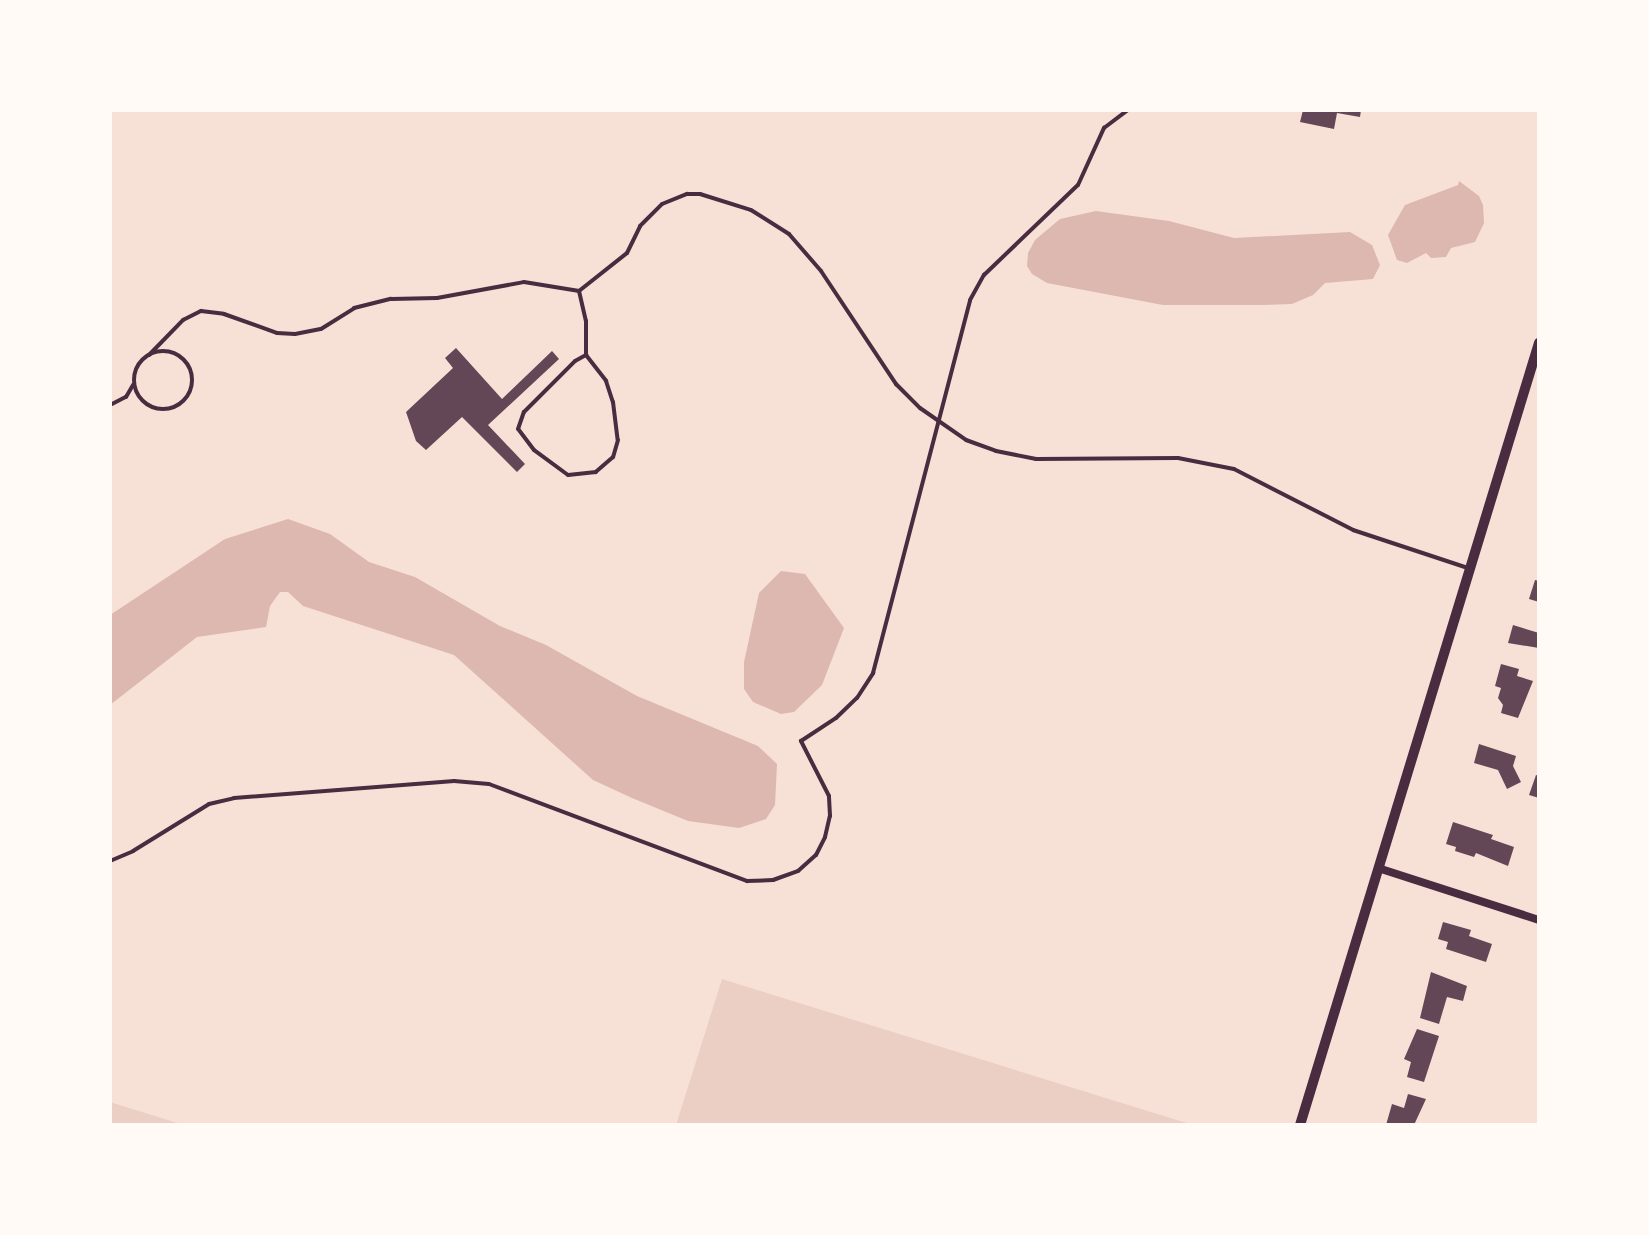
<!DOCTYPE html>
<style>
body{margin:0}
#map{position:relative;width:1649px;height:1235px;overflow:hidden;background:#f7e1d7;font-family:"DM Sans",sans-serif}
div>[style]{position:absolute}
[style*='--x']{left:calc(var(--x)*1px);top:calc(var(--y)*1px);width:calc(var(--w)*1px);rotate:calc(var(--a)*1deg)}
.green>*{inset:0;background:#ebcfc5}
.water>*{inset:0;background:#dcb8b0}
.building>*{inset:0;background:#644757}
.service>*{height:4px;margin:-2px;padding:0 2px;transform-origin:2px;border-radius:2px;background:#4a2c40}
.service>.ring{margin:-2px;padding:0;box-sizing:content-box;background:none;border:4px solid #4a2c40;border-radius:50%}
.minor>*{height:8px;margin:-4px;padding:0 4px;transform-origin:4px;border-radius:4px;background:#4a2c40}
.tertiary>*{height:10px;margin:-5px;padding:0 5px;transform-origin:5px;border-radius:5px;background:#4a2c40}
span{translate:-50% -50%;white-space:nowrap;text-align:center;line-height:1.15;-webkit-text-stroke:7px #fffaf5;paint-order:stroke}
.frame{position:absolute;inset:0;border:112px solid #fffaf5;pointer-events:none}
</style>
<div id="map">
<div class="green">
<div style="clip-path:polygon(722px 979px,1193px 1125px,676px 1125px)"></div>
<div style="clip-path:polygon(110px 1102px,184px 1125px,110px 1125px)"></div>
</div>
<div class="water">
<div style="clip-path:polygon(1459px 181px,1479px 196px,1483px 205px,1484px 223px,1475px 242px,1451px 248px,1446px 257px,1431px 258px,1426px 253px,1407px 263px,1397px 260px,1388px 235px,1405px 205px,1458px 185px)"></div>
<div style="clip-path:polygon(1096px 211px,1169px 221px,1234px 238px,1350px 232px,1372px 245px,1380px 265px,1373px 279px,1325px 283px,1313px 295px,1292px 304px,1260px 305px,1163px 305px,1047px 283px,1032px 274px,1027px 266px,1028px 253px,1035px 240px,1060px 219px)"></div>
<div style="clip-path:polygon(288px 519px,330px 534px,369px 562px,415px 577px,500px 626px,546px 645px,637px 696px,758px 746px,777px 764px,775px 805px,766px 819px,739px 828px,688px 821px,632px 798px,593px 780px,454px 655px,303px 606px,288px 592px,280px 592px,270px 606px,266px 627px,197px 637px,110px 705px,110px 615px,225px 539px)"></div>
<div style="clip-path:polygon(781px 571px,805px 574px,844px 628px,822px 685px,794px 712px,781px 714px,753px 702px,744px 689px,744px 662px,759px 593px)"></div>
</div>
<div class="building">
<div style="clip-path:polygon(1303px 110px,1361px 110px,1360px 117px,1337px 113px,1334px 129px,1300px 122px)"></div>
<div style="clip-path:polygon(456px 348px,502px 399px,552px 351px,559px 359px,488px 425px,525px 464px,517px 472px,462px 417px,426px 450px,416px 441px,406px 412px,453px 368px,445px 358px)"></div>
<div style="clip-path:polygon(1535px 580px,1539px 581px,1539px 602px,1529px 599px)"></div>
<div style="clip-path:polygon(1513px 625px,1539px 633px,1539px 648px,1508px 643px)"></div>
<div style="clip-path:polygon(1501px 664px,1519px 669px,1517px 676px,1533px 681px,1518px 718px,1501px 713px,1503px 705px,1498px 698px,1501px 688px,1495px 686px)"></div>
<div style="clip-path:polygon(1479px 744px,1516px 756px,1513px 766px,1521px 782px,1507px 789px,1498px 770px,1474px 763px)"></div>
<div style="clip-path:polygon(1536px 775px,1539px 776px,1539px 798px,1529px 795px)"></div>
<div style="clip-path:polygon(1453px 822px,1493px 835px,1491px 839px,1514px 847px,1508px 866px,1476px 853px,1474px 857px,1455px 851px,1456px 847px,1446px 844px)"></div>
<div style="clip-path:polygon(1443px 922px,1471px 930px,1469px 936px,1492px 944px,1486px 962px,1446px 949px,1448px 942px,1438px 939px)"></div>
<div style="clip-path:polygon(1431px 972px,1467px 986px,1463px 1001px,1447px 997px,1439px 1024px,1420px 1018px)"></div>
<div style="clip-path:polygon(1417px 1029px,1439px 1036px,1424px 1082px,1407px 1077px,1411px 1062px,1404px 1059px)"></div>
<div style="clip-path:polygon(1408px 1094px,1426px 1099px,1414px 1125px,1386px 1125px,1392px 1104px,1404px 1108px)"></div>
</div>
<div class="service">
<div style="--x:579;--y:291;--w:31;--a:77"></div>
<div style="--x:586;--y:321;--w:34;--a:90"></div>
<div style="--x:586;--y:355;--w:33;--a:52"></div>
<div style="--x:606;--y:381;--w:22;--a:72"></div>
<div style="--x:613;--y:402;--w:38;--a:83"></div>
<div style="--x:618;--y:440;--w:18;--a:106"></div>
<div style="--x:613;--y:457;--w:23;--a:139"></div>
<div style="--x:596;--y:472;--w:28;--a:174"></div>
<div style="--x:568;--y:475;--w:42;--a:-143.7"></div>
<div style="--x:534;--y:450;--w:26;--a:-127"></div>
<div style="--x:518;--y:429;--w:18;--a:-71"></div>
<div style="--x:524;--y:412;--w:72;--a:-45"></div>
<div style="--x:575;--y:361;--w:13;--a:-29"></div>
<div class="ring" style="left:134px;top:351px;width:54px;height:54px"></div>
<div style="--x:149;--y:355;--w:49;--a:-45.8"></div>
<div style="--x:183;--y:320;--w:20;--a:-27"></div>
<div style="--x:201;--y:311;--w:23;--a:7"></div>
<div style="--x:224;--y:314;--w:56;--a:19.7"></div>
<div style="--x:277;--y:333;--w:18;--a:3"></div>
<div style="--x:295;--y:334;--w:26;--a:-11"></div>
<div style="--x:321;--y:329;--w:39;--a:-32"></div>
<div style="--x:354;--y:308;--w:38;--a:-14"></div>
<div style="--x:391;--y:299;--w:46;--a:-1.2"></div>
<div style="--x:437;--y:298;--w:88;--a:-10.4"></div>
<div style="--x:524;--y:282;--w:56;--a:9.3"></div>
<div style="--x:579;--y:291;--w:61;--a:-38.4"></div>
<div style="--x:627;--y:253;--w:30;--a:-64"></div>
<div style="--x:640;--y:226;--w:31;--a:-45"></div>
<div style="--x:662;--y:204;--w:27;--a:-22"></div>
<div style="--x:687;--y:194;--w:13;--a:0"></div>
<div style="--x:700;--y:194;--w:53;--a:17.4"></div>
<div style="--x:751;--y:210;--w:45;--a:32.3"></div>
<div style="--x:789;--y:234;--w:49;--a:49.1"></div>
<div style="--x:821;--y:271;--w:136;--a:56.4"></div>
<div style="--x:896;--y:384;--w:34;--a:45"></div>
<div style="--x:920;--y:408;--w:56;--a:34.8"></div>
<div style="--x:966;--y:440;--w:32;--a:20"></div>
<div style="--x:996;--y:451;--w:41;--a:11.3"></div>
<div style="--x:1036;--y:459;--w:142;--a:-0.4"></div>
<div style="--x:1178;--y:458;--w:57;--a:11.1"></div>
<div style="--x:1234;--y:469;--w:134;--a:27.1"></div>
<div style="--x:1353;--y:530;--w:121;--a:18.3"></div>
<div style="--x:110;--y:405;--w:18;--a:-27"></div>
<div style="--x:126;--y:397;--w:14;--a:-60"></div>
<div style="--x:110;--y:861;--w:25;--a:-23"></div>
<div style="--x:133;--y:851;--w:89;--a:-31.7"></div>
<div style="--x:209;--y:804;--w:26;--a:-13"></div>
<div style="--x:234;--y:798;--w:221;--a:-4.4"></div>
<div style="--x:454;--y:781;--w:35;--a:5"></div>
<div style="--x:489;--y:784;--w:276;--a:20.6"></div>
<div style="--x:747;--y:881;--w:26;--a:-2"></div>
<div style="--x:773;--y:880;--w:27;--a:-20"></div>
<div style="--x:798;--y:871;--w:24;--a:-42"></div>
<div style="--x:816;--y:855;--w:20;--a:-63"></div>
<div style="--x:825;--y:837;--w:22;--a:-77"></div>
<div style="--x:830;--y:816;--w:20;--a:-93"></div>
<div style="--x:829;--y:796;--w:62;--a:-117"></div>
<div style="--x:801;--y:741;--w:42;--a:-33.3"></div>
<div style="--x:836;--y:718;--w:29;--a:-44"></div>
<div style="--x:857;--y:698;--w:30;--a:-57"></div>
<div style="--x:873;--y:673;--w:385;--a:-75.4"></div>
<div style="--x:970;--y:300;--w:29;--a:-61"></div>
<div style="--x:984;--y:275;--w:130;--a:-43.8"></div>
<div style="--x:1078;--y:185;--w:63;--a:-65.5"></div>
<div style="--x:1104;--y:128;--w:30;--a:-37"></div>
</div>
<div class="minor">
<div style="--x:1378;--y:868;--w:169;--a:17.9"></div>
</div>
<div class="tertiary">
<div style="--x:1300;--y:1125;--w:818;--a:-73.01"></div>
</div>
<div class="frame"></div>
</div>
